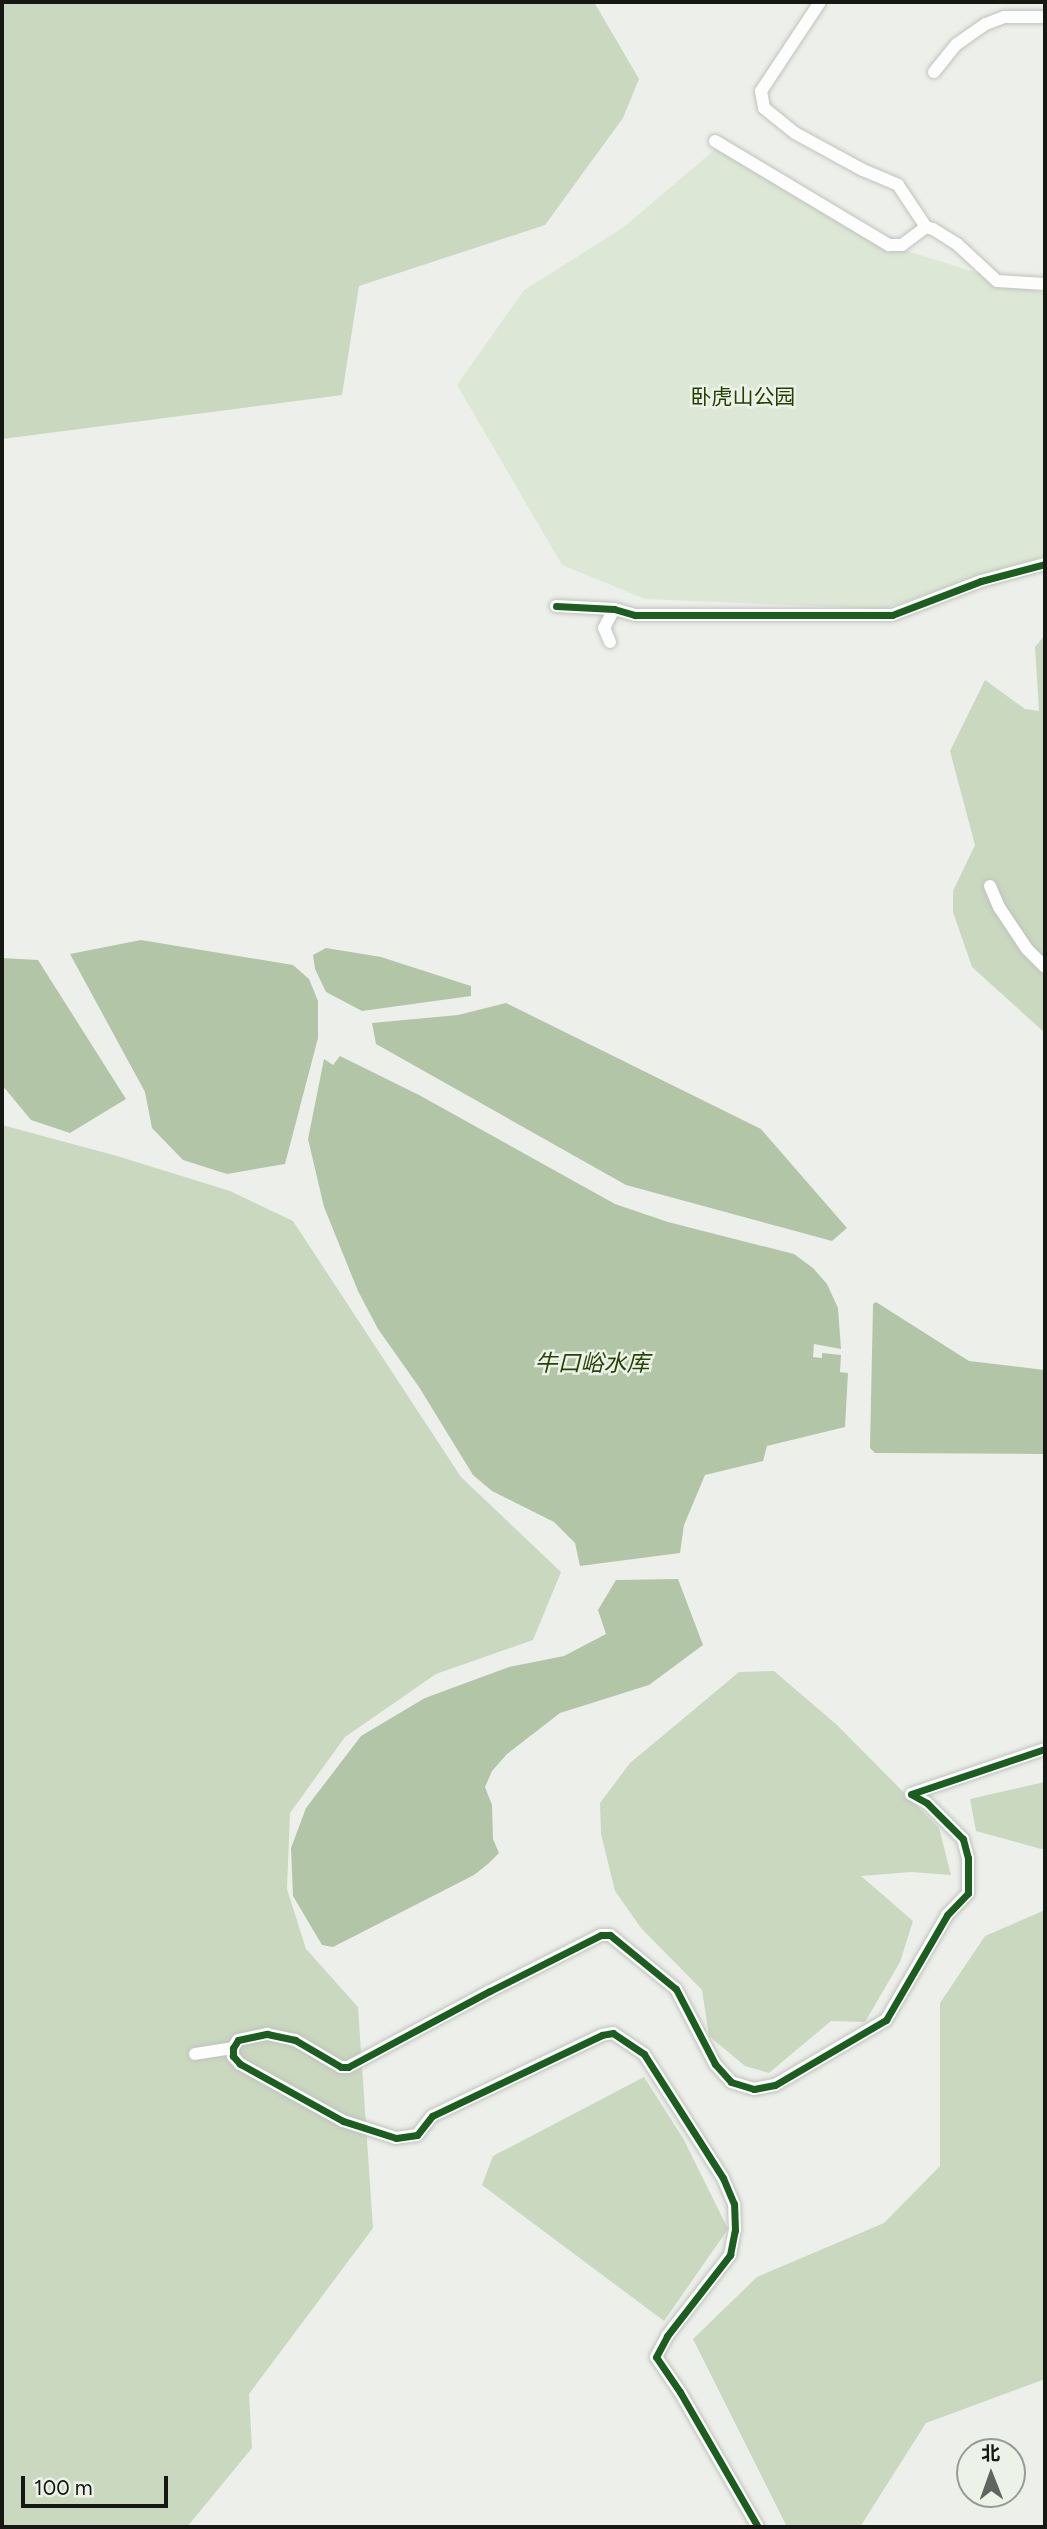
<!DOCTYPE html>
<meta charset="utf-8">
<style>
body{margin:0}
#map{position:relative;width:1047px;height:2529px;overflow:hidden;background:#edf0ea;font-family:Figtree,"Noto Sans SC",sans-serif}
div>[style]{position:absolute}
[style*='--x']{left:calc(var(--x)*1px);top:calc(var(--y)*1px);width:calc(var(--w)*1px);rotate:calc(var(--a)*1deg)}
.green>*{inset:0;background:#dce8d5}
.forest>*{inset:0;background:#c9d8bf}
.water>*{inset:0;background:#b3c5a7}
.roads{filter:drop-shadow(0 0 2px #c0c2bd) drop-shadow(0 0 2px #c0c2bd)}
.street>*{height:12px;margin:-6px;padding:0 6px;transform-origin:6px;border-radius:6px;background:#fcfdfc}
.cycleway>*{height:7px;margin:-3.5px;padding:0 3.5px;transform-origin:3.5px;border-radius:3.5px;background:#1b5e20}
span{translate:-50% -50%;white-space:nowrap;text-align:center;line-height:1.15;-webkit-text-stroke:5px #ecf2e8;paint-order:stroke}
.park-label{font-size:21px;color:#234002}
.water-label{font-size:23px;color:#264306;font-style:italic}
.frame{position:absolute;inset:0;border:4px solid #161814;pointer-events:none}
.north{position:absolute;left:956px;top:2438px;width:70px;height:70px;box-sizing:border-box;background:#ecf2e8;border:2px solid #969b93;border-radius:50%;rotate:359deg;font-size:19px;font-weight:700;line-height:28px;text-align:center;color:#161814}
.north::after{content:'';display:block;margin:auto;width:24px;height:32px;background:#61645f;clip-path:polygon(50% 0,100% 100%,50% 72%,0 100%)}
.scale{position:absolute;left:21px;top:2476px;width:147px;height:32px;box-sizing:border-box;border:4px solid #161814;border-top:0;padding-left:9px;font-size:21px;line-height:24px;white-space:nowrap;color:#161814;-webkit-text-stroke:5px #ecf2e8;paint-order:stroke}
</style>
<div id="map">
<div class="green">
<div style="clip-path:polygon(720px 145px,904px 250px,1045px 294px,1045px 556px,882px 609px,645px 599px,562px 565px,457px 385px,524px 290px,624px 227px)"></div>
</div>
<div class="forest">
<div style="clip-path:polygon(2px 2px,594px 2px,639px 79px,623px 118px,545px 225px,359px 286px,342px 395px,2px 439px)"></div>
<div style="clip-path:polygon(1045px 635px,1045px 1033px,972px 967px,953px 912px,953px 891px,975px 845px,950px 751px,985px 680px,1025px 709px,1039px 711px,1035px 647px)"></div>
<div style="clip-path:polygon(2px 1125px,117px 1156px,230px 1191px,293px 1221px,461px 1477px,561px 1572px,533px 1640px,436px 1674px,345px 1737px,290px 1813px,287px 1889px,306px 1949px,358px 2007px,373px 2228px,249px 2394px,252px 2448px,187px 2527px,2px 2527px)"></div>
<div style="clip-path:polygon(774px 1671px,837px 1725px,939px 1828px,951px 1875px,911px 1872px,861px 1876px,913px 1921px,900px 1962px,865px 2022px,831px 2021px,769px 2073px,745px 2066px,709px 2036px,702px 1990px,641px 1928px,615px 1891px,601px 1834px,600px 1803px,630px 1763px,739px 1672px)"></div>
<div style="clip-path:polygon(1045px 1782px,1045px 1850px,976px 1831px,970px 1799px)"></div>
<div style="clip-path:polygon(1045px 1910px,1045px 2379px,926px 2423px,860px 2527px,787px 2527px,693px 2339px,757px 2277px,884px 2223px,940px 2166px,940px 2003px,985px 1936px)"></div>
<div style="clip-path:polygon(644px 2077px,684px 2140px,728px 2229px,664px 2321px,482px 2185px,493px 2156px)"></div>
</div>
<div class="water">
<div style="clip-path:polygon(141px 940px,293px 965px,309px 979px,318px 1001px,318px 1038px,285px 1164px,227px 1174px,183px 1160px,152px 1128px,145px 1092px,70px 954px)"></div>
<div style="clip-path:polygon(326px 948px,381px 957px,471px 986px,471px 996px,362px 1011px,326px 992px,315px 969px,313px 955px)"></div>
<div style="clip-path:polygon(2px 958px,38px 960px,126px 1099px,70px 1133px,31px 1120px,2px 1085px)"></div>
<div style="clip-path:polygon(506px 1003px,761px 1129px,847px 1228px,832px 1241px,626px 1185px,376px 1044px,372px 1023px,458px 1015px)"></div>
<div style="clip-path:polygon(340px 1056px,419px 1095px,615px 1204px,668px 1222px,794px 1254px,813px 1268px,827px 1284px,838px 1308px,841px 1349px,814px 1344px,813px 1357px,822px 1358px,822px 1353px,841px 1355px,840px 1372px,848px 1373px,845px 1427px,767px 1446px,763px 1461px,705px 1475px,684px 1525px,680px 1553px,580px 1566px,575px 1543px,554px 1522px,492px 1491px,473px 1475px,419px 1387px,378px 1329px,358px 1291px,324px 1207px,308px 1139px,324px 1059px,333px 1065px)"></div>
<div style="clip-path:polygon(876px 1302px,969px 1361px,1045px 1370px,1045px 1454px,875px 1453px,870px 1448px,873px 1304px)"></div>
<div style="clip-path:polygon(678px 1579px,703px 1645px,649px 1685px,560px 1713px,507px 1754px,492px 1771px,485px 1787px,492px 1805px,493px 1839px,499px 1853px,489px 1863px,474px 1875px,333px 1947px,322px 1945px,293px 1896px,291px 1848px,306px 1808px,361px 1736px,425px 1698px,509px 1667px,564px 1656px,606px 1634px,598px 1610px,616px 1580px)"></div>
</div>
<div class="roads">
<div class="street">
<div style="--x:820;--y:2;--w:107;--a:123.5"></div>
<div style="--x:761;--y:91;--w:17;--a:80"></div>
<div style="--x:764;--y:108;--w:40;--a:39"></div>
<div style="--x:795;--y:133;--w:77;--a:28.6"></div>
<div style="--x:863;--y:170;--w:38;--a:23"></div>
<div style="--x:898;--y:185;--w:50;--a:56.3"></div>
<div style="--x:934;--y:72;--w:36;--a:-51"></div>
<div style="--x:957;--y:44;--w:35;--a:-35"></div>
<div style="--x:986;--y:24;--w:19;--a:-21"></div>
<div style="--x:1004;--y:17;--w:41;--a:0"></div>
<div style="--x:715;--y:141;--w:203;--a:30.9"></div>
<div style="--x:889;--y:245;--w:13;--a:0"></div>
<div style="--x:902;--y:245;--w:30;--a:-37"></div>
<div style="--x:926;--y:227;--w:7;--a:16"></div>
<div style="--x:933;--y:229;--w:28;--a:32"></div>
<div style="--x:957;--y:244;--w:54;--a:42.8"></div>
<div style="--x:997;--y:281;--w:48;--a:3.6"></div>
<div style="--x:556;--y:606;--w:58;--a:3"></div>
<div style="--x:614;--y:609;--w:22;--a:16"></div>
<div style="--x:635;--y:615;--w:257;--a:0"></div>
<div style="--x:892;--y:615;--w:95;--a:-20.9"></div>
<div style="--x:981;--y:581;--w:66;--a:-14.9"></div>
<div style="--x:610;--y:642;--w:15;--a:-113"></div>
<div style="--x:604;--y:628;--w:21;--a:-62"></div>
<div style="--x:990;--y:886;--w:23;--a:67"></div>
<div style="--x:999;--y:907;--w:50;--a:56.3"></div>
<div style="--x:1027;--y:949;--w:25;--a:45"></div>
<div style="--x:195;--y:2054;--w:38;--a:-9"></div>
<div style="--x:758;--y:2527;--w:156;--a:-120"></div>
<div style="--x:680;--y:2392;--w:42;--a:-124.4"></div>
<div style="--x:656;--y:2357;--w:24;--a:-62"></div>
<div style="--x:667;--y:2336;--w:103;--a:-52.1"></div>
<div style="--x:730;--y:2255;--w:25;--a:-79"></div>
<div style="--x:735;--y:2230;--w:26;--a:-92"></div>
<div style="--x:734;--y:2204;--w:28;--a:-113"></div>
<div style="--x:723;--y:2178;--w:147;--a:-122.5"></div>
<div style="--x:644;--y:2054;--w:37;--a:-146"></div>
<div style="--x:613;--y:2033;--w:11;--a:170"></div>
<div style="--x:602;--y:2035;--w:188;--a:154.5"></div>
<div style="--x:432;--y:2116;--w:24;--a:128"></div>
<div style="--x:417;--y:2135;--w:21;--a:172"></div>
<div style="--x:396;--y:2138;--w:56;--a:-162.2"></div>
<div style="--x:343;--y:2121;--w:118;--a:-151"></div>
<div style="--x:240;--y:2064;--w:11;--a:-131"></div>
<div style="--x:233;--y:2056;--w:8;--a:-90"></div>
<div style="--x:233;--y:2048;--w:9;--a:-58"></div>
<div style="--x:238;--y:2040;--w:30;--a:-12"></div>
<div style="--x:267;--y:2034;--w:29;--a:12"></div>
<div style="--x:295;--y:2040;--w:53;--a:30.4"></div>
<div style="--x:341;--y:2067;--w:7;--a:0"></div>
<div style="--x:348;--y:2067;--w:161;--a:-28.2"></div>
<div style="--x:490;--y:1991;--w:124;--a:-26.8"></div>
<div style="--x:601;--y:1935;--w:9;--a:0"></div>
<div style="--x:610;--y:1935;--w:85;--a:39.3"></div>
<div style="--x:676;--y:1989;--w:85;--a:62.5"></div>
<div style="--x:715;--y:2064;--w:24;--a:48"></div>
<div style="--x:731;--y:2082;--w:24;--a:17"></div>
<div style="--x:754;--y:2089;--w:21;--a:-11"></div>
<div style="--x:775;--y:2085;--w:129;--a:-30.4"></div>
<div style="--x:886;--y:2020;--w:121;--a:-59.8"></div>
<div style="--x:947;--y:1915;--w:30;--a:-46"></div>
<div style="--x:968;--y:1893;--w:35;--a:-90"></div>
<div style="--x:968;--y:1858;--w:20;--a:-105"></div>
<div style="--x:963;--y:1839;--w:51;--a:-135"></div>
<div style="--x:927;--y:1803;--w:18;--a:-151"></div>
<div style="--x:911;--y:1794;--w:141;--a:-18.6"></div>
</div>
</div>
<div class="cycleway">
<div style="--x:556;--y:606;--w:58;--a:3"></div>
<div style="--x:614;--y:609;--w:22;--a:16"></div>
<div style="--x:635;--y:615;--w:257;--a:0"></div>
<div style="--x:892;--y:615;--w:95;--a:-20.9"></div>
<div style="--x:981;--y:581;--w:66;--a:-14.9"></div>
<div style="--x:758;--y:2527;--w:156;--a:-120"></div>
<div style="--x:680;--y:2392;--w:42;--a:-124.4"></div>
<div style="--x:656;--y:2357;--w:24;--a:-62"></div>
<div style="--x:667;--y:2336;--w:103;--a:-52.1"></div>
<div style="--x:730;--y:2255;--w:25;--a:-79"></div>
<div style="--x:735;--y:2230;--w:26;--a:-92"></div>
<div style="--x:734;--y:2204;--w:28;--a:-113"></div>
<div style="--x:723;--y:2178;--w:147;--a:-122.5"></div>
<div style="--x:644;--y:2054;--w:37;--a:-146"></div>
<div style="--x:613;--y:2033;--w:11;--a:170"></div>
<div style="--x:602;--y:2035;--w:188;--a:154.5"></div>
<div style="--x:432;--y:2116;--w:24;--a:128"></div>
<div style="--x:417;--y:2135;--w:21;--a:172"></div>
<div style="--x:396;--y:2138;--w:56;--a:-162.2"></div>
<div style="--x:343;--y:2121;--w:118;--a:-151"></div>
<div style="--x:240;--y:2064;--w:11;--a:-131"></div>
<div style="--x:233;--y:2056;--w:8;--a:-90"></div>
<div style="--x:233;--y:2048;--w:9;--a:-58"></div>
<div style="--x:238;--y:2040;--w:30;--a:-12"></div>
<div style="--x:267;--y:2034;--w:29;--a:12"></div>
<div style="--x:295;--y:2040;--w:53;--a:30.4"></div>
<div style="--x:341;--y:2067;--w:7;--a:0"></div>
<div style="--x:348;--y:2067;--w:161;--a:-28.2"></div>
<div style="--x:490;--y:1991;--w:124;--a:-26.8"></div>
<div style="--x:601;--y:1935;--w:9;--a:0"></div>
<div style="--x:610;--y:1935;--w:85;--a:39.3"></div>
<div style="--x:676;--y:1989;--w:85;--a:62.5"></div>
<div style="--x:715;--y:2064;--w:24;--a:48"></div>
<div style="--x:731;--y:2082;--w:24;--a:17"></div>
<div style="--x:754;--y:2089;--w:21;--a:-11"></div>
<div style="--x:775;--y:2085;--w:129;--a:-30.4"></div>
<div style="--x:886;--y:2020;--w:121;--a:-59.8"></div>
<div style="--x:947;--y:1915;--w:30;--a:-46"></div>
<div style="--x:968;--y:1893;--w:35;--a:-90"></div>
<div style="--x:968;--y:1858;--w:20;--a:-105"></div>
<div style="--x:963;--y:1839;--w:51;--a:-135"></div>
<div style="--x:927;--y:1803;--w:18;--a:-151"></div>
<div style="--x:911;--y:1794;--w:141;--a:-18.6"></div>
</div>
<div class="park-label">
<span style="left:743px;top:397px">卧虎山公园</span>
</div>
<div class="water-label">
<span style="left:592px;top:1363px">牛口峪水库</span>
</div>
<div class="frame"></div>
<div class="north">北</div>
<div class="scale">100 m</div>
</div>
